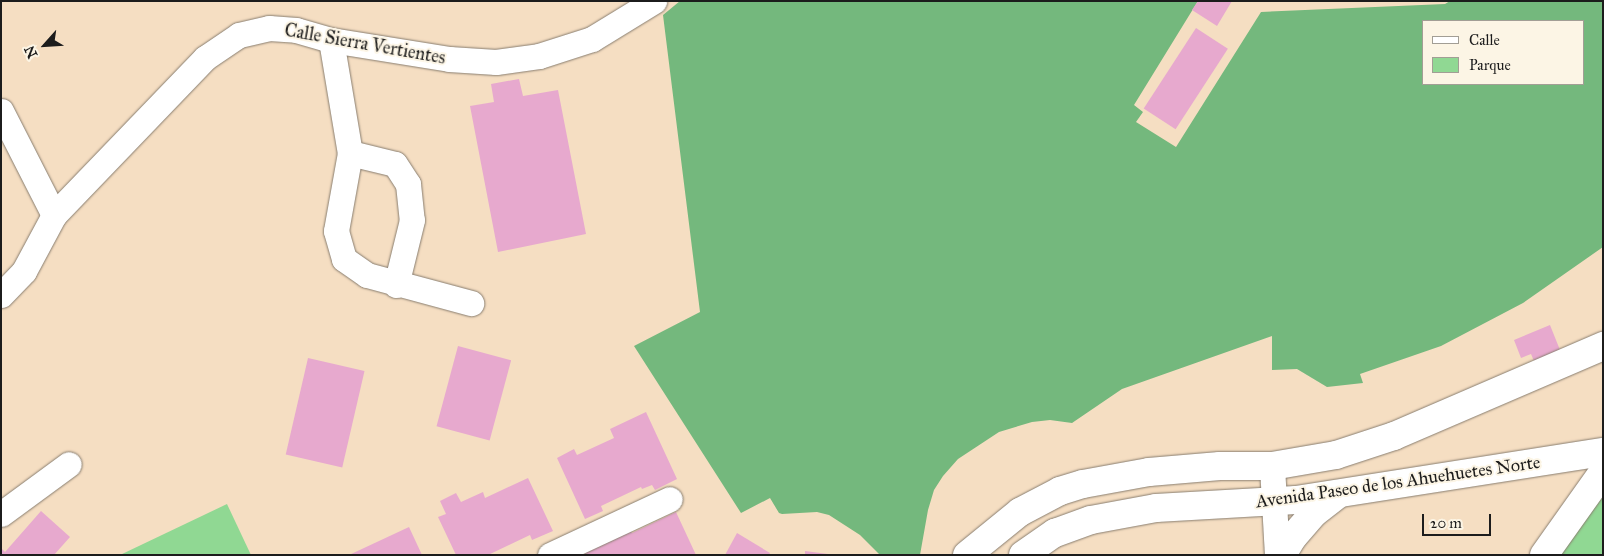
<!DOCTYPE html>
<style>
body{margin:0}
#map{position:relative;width:1604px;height:556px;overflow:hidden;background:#f5dec2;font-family:"IM FELL Great Primer",serif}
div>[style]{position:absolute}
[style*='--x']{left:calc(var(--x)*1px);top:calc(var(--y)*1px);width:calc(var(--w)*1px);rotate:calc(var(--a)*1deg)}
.green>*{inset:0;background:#90d893}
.forest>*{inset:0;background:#74b87d}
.building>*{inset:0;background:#e7a9ce;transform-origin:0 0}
.roads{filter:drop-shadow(0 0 1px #887d6f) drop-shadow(0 0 1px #887d6f)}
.minor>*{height:25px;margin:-12.5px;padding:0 12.5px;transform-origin:12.5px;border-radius:12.5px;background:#fff}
.tertiary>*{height:28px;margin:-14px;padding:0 14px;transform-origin:14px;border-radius:14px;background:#fff}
.secondary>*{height:28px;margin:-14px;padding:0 14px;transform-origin:14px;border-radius:14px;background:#fff}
span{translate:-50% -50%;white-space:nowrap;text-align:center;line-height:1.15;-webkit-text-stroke:4px #fcf5e5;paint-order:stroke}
.street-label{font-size:18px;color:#1c1c1c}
.frame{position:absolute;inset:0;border:2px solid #1c1c1c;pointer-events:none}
.legend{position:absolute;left:1422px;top:20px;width:162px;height:65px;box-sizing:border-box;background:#fcf5e5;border:1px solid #a29e95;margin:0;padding:6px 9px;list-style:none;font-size:15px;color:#1c1c1c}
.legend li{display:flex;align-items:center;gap:10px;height:25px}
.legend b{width:25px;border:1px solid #a29e95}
.north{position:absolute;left:20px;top:20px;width:50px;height:50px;-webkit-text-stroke:4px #fcf5e5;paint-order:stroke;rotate:244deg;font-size:14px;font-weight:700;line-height:20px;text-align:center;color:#1c1c1c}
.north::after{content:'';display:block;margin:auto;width:18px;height:22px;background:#1c1c1c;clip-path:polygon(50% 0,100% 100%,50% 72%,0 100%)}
.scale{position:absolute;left:1422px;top:514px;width:69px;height:22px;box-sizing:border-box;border:2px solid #1c1c1c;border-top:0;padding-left:6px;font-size:15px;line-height:18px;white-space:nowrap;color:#1c1c1c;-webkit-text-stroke:4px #fcf5e5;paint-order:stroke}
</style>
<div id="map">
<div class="green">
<div style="clip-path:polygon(1603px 489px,1603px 555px,1554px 555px)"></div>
<div style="clip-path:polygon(227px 504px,251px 555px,120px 555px)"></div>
</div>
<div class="forest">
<div style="clip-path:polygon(evenodd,680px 1px,1198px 1px,1134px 105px,1143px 112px,1136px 122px,1176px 147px,1261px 12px,1445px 4px,1450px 1px,1603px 1px,1603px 247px,1523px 303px,1441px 346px,1360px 374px,1363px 383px,1327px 387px,1297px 369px,1272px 370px,1272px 336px,1122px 389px,1072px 423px,1050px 420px,1032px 422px,999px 432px,958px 459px,943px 476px,934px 490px,928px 510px,920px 555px,880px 555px,860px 535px,829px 515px,817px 512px,782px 514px,779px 513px,770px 498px,741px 513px,634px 346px,700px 312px,663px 15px,680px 1px,1423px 21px,1583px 21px,1583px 84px,1423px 84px,1423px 21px)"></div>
</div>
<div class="building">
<div style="clip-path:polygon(1198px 1px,1232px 1px,1217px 26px,1192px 10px)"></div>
<div style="left:1196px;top:28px;width:38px;height:96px;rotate:33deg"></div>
<div style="clip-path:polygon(519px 79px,523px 96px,558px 90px,586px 234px,498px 252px,470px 106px,494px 102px,491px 84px)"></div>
<div style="clip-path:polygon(1550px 325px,1560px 350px,1534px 361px,1531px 354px,1521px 358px,1514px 340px)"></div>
<div style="left:458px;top:346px;width:55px;height:83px;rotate:15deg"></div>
<div style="left:308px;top:358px;width:58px;height:99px;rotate:13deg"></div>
<div style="clip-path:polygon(646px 412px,677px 479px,655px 490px,652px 485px,642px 489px,641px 487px,601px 506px,603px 511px,585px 519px,557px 458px,574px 449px,577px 455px,614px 438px,610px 429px)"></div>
<div style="clip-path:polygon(528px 478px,553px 531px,532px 540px,530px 535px,488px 555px,456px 555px,438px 517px,446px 514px,440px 501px,456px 493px,461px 502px,483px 492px,485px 498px)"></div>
<div style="clip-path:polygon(41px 511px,70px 537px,54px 555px,1px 555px,1px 548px,5px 552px)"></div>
<div style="clip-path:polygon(676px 512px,696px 555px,586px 555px,583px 547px,628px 526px,632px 533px)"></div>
<div style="clip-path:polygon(409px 527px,422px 555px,349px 555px)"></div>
<div style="clip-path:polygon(737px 533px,770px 553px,769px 555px,725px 555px)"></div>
<div style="clip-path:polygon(805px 551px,828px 554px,828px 555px,805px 555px)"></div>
</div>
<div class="roads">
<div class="minor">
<div style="--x:331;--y:40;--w:115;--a:80.5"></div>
<div style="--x:350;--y:153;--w:79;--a:100.2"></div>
<div style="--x:336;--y:231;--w:29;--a:74"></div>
<div style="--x:344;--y:259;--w:28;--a:35"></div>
<div style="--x:367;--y:275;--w:108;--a:15.1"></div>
<div style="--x:1;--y:111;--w:117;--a:63"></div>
<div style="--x:350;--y:153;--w:46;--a:13.7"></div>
<div style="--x:395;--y:164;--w:24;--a:57"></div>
<div style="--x:408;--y:184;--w:36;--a:84"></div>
<div style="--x:412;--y:220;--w:67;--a:103.8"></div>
<div style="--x:1;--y:295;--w:33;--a:-46"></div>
<div style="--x:24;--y:271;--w:64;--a:-61.8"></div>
<div style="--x:54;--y:215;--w:218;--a:-46.1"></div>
<div style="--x:205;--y:58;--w:41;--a:-34.1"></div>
<div style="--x:239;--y:35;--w:31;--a:-13"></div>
<div style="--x:269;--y:28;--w:27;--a:4"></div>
<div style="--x:296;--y:30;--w:36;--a:16"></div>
<div style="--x:331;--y:40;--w:120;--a:9.1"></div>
<div style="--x:449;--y:59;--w:47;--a:3.7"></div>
<div style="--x:496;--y:62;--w:43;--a:-7.9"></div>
<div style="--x:539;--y:56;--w:56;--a:-17.8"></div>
<div style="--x:592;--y:39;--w:73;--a:-31.5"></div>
<div style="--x:1272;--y:466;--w:89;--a:86.8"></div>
<div style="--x:1;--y:514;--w:84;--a:-36.3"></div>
<div style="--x:550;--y:555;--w:132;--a:-25"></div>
</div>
<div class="tertiary">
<div style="--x:967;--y:555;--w:68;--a:-39.1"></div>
<div style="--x:1020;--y:512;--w:45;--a:-27.7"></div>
<div style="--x:1060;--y:491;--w:24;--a:-17"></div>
<div style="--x:1083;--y:484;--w:67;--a:-10.3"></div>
<div style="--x:1149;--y:472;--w:71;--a:-4.8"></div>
<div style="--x:1220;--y:466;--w:52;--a:0"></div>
<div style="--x:1272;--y:466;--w:65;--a:-9.8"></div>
<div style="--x:1336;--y:455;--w:61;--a:-18.1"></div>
<div style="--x:1394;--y:436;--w:228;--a:-23.3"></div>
<div style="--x:1023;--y:555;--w:39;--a:-35"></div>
<div style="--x:1055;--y:533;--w:38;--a:-20"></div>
<div style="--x:1091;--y:520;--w:66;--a:-10.5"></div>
<div style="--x:1156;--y:508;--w:140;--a:-3.3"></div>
<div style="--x:1296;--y:500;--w:311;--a:-8.9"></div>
<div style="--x:1282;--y:555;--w:21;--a:-59"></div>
<div style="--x:1293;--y:537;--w:32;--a:-49"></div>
<div style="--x:1314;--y:513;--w:31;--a:-38"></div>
</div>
<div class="secondary">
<div style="--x:1544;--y:555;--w:102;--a:-54.6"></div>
</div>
</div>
<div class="street-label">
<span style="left:365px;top:44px;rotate:10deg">Calle Sierra Vertientes</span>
<span style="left:1398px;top:482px;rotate:-8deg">Avenida Paseo de los Ahuehuetes Norte</span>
</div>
<div class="frame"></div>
<ul class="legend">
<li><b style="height:6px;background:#fff"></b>Calle</li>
<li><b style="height:14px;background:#90d893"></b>Parque</li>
</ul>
<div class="north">N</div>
<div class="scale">20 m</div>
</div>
